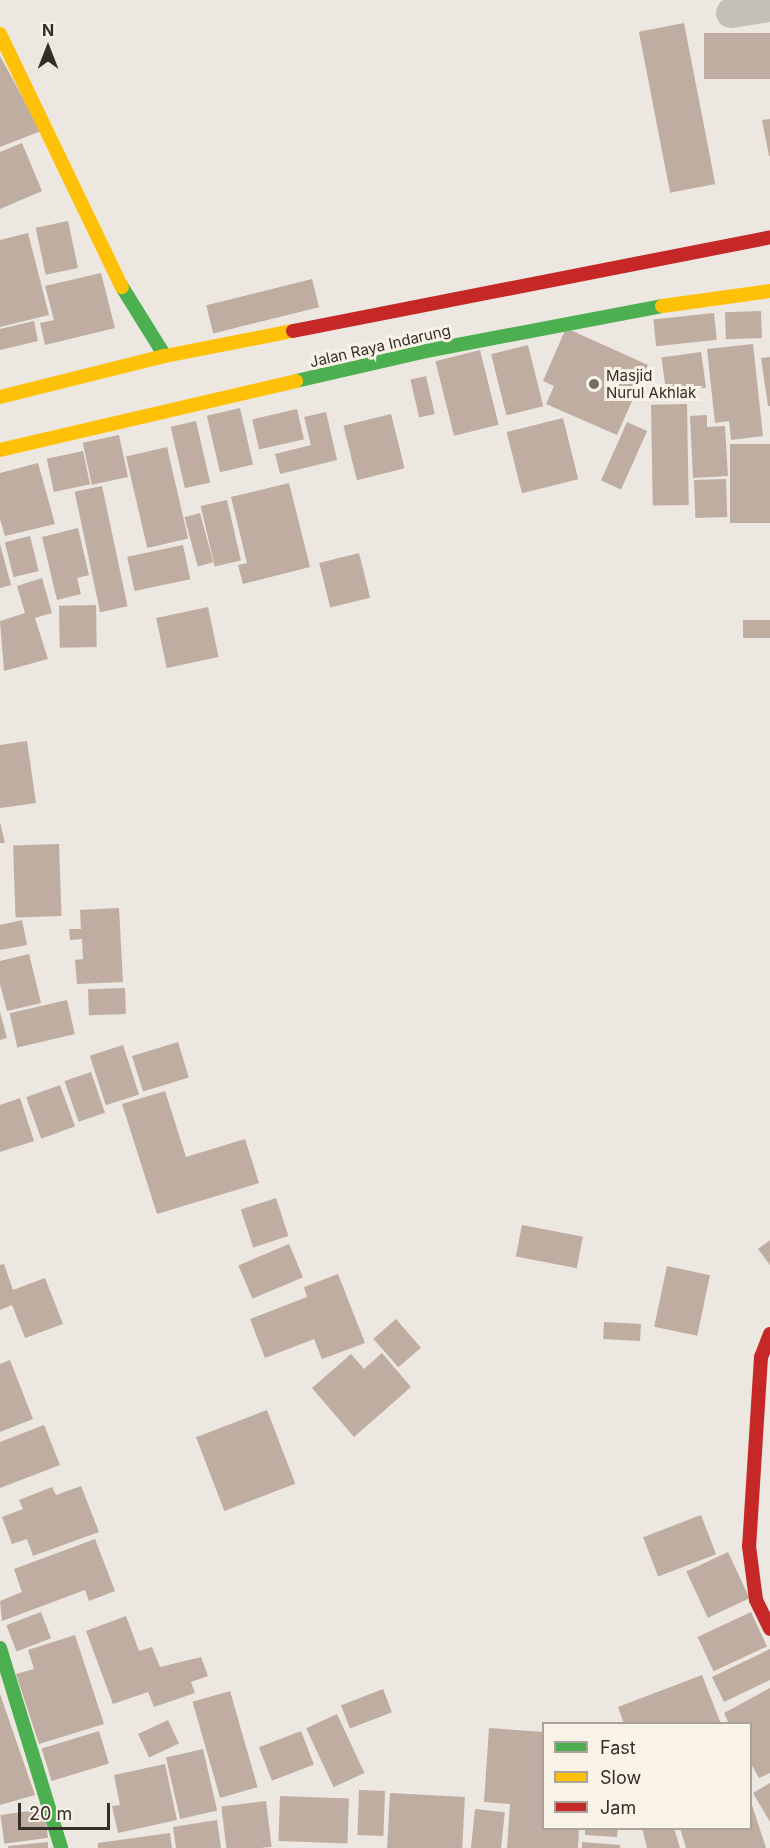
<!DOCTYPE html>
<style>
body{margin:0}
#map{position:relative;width:770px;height:1848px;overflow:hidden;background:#ece7e0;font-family:Inter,sans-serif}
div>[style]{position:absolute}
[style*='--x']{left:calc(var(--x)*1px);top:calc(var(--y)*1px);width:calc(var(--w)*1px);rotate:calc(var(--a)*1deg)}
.building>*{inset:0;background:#bfada2;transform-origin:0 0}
.street>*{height:30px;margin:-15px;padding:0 15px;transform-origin:15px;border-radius:15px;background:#c5bfb9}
.fast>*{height:14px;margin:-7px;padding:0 7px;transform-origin:7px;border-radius:7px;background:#4caf50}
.slow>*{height:14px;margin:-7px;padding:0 7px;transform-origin:7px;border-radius:7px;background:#ffc107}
.jam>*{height:14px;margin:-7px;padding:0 7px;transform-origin:7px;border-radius:7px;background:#c62828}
.dots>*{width:16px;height:16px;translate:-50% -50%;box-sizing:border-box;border:3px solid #f9f2e7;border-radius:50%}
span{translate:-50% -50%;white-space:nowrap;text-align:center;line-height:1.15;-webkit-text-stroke:6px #f9f2e7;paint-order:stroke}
.street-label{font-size:15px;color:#352d28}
.poi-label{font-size:15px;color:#352d28}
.left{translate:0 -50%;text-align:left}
.legend{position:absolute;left:542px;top:1722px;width:210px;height:108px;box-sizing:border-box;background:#f9f2e7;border:2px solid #aba39b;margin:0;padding:8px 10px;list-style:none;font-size:18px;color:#352d28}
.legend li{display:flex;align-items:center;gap:12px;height:30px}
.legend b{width:30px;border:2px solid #aba39b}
.north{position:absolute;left:18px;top:18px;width:60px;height:60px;-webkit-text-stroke:4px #f9f2e7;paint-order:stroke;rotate:0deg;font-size:16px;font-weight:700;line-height:24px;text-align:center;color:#352d28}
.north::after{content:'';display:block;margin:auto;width:21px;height:27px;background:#352d28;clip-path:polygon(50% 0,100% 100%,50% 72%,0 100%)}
.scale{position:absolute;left:18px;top:1803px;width:92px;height:27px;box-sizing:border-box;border:3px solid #352d28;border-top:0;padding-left:8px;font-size:18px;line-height:21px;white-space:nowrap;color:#352d28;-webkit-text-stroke:4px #f9f2e7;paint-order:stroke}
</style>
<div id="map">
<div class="building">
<div style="left:684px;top:23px;width:164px;height:46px;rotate:79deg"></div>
<div style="left:770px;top:33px;width:46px;height:66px;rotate:90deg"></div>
<div style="clip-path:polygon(0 56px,41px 131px,0 147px)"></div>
<div style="clip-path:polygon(770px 119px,770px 156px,769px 156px,762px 120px)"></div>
<div style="clip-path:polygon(22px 143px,42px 191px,0 209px,0 152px)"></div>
<div style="left:68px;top:221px;width:48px;height:33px;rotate:78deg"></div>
<div style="clip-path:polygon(28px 233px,49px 315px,0 327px,0 240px)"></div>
<div style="clip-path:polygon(101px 273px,115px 328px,45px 345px,40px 323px,54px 320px,45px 286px)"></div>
<div style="left:312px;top:279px;width:29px;height:109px;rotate:76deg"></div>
<div style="left:761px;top:311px;width:27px;height:36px;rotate:88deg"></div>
<div style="left:714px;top:313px;width:27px;height:61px;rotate:84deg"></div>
<div style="clip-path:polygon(34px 321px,38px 341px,0 350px,0 329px)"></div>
<div style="clip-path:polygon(566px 328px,648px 365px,617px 435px,546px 404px,554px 386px,543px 381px)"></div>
<div style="clip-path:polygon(753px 344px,763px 436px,731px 440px,729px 421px,715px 423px,707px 349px)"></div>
<div style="left:528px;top:345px;width:63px;height:38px;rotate:76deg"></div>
<div style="left:480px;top:350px;width:77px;height:46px;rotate:76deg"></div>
<div style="left:701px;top:352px;width:36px;height:40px;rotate:82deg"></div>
<div style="clip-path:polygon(770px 357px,770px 406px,768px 406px,761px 358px)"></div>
<div style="left:426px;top:376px;width:39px;height:16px;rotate:77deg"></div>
<div style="left:687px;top:404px;width:101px;height:36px;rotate:89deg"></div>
<div style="left:240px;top:408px;width:58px;height:34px;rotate:77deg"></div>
<div style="left:297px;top:409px;width:31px;height:46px;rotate:77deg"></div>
<div style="clip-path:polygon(326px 412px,337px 460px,280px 474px,275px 454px,311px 445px,304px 417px)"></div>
<div style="left:391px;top:414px;width:56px;height:49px;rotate:76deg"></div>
<div style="clip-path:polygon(707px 415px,707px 427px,725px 426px,728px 476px,693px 478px,690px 416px)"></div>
<div style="left:563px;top:418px;width:63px;height:58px;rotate:76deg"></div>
<div style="left:196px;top:421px;width:63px;height:26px;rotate:77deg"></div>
<div style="left:627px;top:422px;width:22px;height:64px;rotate:24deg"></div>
<div style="left:119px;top:435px;width:43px;height:37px;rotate:78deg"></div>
<div style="left:770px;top:444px;width:79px;height:40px;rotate:90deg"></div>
<div style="left:167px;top:447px;width:94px;height:42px;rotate:77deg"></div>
<div style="left:83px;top:451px;width:34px;height:37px;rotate:78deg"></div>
<div style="clip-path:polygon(38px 463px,55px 524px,5px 536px,0 519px,0 473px)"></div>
<div style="left:726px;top:479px;width:38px;height:32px;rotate:88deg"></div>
<div style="clip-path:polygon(289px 483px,310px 567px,243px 584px,238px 565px,247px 563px,231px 497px)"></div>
<div style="left:102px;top:486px;width:123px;height:28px;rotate:78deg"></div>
<div style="left:227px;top:500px;width:62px;height:27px;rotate:77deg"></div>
<div style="left:200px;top:513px;width:51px;height:16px;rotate:75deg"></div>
<div style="clip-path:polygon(78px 528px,89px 575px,77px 578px,81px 594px,57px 600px,42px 537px)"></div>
<div style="left:30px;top:536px;width:36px;height:26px;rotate:76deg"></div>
<div style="clip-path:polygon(0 544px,11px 585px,0 588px)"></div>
<div style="left:183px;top:545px;width:35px;height:57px;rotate:78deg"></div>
<div style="left:359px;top:553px;width:46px;height:41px;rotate:76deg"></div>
<div style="clip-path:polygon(42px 578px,52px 613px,35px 618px,48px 659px,4px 671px,0 621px,25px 613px,17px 586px)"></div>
<div style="left:96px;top:605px;width:42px;height:37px;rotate:89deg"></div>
<div style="left:208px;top:607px;width:51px;height:53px;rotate:78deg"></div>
<div style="left:770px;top:620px;width:18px;height:27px;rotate:90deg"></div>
<div style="clip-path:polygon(27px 741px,36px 803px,0 808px,0 745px)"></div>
<div style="clip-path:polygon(0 822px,5px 843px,0 843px)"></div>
<div style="left:59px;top:844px;width:72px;height:46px;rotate:88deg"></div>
<div style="clip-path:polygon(119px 908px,123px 982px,77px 984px,75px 960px,83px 959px,82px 939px,70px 940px,69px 929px,81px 929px,80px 910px)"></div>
<div style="clip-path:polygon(22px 920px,27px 945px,0 950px,0 925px)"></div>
<div style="clip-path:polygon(29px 954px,41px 1003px,7px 1011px,0 984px,0 961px)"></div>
<div style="left:125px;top:988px;width:26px;height:37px;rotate:88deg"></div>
<div style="left:67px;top:1000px;width:35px;height:59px;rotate:77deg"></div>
<div style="clip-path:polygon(0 1012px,7px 1038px,0 1040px)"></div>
<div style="left:178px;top:1042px;width:37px;height:48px;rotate:73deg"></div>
<div style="left:123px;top:1045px;width:52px;height:35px;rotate:72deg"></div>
<div style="left:91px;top:1072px;width:43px;height:28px;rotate:71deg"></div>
<div style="left:60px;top:1085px;width:44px;height:36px;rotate:70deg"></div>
<div style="clip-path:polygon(165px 1091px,186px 1157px,245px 1139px,259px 1183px,157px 1214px,122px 1104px)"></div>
<div style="clip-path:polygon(20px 1098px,34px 1141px,0 1152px,0 1105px)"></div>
<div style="left:276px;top:1198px;width:40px;height:37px;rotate:72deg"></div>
<div style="left:522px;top:1225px;width:62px;height:32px;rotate:11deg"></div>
<div style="clip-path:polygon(770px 1240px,770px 1265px,758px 1249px)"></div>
<div style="left:289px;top:1244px;width:36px;height:55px;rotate:67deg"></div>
<div style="clip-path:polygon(4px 1264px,13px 1290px,45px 1278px,63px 1324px,25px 1338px,12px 1305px,0 1310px,0 1265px)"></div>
<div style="left:667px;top:1266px;width:44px;height:62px;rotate:12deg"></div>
<div style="clip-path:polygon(338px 1274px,365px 1343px,322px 1359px,314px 1339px,265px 1358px,250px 1319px,307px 1297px,304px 1287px)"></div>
<div style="left:396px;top:1319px;width:38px;height:30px;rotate:49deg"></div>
<div style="left:604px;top:1322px;width:37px;height:17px;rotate:3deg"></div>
<div style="clip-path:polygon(382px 1353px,411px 1387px,354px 1437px,312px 1388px,351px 1354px,364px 1369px)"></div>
<div style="clip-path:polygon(10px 1360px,33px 1419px,0 1432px,0 1364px)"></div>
<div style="left:267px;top:1410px;width:79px;height:76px;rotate:69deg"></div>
<div style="clip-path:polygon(44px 1425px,60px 1465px,0 1488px,0 1442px)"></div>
<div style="clip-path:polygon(81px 1486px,99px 1532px,33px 1556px,27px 1539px,12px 1544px,2px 1517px,23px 1509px,19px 1500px,52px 1487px,56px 1495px)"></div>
<div style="left:701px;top:1515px;width:42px;height:62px;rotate:69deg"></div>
<div style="clip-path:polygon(95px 1539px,115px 1591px,89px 1601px,85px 1590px,2px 1621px,0 1601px,22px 1592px,14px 1569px)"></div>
<div style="left:728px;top:1552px;width:51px;height:46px;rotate:65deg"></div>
<div style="left:41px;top:1612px;width:28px;height:37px;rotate:69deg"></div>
<div style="left:751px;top:1612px;width:38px;height:59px;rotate:65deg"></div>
<div style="clip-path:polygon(126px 1616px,139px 1651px,152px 1647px,160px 1667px,201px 1657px,208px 1676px,191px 1682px,195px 1693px,154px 1707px,148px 1692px,113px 1704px,86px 1631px)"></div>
<div style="clip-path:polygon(75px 1635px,104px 1724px,39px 1744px,16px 1674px,34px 1669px,28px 1650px)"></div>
<div style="clip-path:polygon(770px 1649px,770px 1680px,724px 1702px,712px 1677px)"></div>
<div style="clip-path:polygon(702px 1675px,721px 1724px,624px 1724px,618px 1707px)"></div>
<div style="clip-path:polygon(770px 1688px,770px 1773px,759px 1778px,750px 1762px,750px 1724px,729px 1724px,724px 1713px)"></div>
<div style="left:383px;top:1689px;width:25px;height:45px;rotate:69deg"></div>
<div style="left:230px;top:1691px;width:100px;height:39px;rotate:74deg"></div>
<div style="clip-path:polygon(0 1694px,35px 1795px,0 1805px)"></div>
<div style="left:337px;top:1714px;width:65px;height:34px;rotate:65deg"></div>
<div style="left:168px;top:1720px;width:26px;height:33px;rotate:65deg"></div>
<div style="clip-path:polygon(489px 1728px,544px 1732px,544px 1828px,579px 1828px,578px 1848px,507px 1848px,510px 1804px,484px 1802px)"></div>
<div style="left:99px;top:1731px;width:34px;height:60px;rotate:73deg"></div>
<div style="left:301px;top:1731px;width:36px;height:45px;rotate:69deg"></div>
<div style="left:203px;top:1749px;width:63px;height:38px;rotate:77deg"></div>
<div style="clip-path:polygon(165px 1764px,177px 1820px,118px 1833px,112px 1806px,120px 1805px,114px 1775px)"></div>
<div style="clip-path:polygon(770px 1783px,770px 1822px,753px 1793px)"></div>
<div style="left:359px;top:1790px;width:26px;height:45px;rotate:2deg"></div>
<div style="left:390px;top:1793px;width:75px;height:55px;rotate:3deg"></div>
<div style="left:280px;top:1796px;width:69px;height:45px;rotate:2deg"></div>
<div style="left:266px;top:1801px;width:46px;height:45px;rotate:83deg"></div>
<div style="clip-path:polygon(751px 1802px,766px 1848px,686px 1848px,680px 1828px,750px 1828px)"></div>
<div style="left:44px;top:1809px;width:29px;height:44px;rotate:82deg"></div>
<div style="left:475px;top:1809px;width:30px;height:39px;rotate:6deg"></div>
<div style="clip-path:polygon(217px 1820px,221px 1848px,176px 1848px,173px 1827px)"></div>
<div style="clip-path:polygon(585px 1828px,618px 1828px,617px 1837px,585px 1835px)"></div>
<div style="clip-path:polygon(642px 1828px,674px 1828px,680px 1848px,647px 1848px)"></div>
<div style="clip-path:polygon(170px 1833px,172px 1848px,98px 1848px,98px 1843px)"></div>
<div style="clip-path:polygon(48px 1842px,48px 1848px,8px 1848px,8px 1846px)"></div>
<div style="clip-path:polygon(582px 1842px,620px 1845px,620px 1848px,582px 1848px)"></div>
</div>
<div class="street">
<div style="--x:731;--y:13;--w:39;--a:-9"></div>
</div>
<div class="fast">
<div style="--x:122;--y:287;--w:81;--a:58.1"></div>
<div style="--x:296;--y:381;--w:133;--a:-13"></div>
<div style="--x:426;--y:351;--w:240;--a:-10.8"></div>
<div style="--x:0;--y:1648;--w:209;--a:73"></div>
</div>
<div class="slow">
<div style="--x:0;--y:34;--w:281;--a:64.3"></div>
<div style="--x:662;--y:306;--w:109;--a:-7.9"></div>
<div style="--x:0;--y:397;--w:170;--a:-14"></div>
<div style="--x:165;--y:356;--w:130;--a:-11.1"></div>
<div style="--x:0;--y:450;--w:304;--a:-13.1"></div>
</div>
<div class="jam">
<div style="--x:293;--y:331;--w:486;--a:-11.1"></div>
<div style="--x:770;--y:1334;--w:25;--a:111"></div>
<div style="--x:761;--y:1357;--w:189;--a:93.6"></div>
<div style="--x:749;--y:1546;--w:54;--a:82.6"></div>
<div style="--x:756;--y:1600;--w:32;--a:64"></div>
</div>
<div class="dots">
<div style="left:594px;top:384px;background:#756e68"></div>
</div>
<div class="street-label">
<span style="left:380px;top:346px;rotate:-13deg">Jalan Raya Indarung</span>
</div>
<div class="poi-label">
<span class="left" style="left:606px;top:384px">Masjid<br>Nurul Akhlak</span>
</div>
<ul class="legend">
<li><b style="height:8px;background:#4caf50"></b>Fast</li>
<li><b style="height:8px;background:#ffc107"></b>Slow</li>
<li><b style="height:8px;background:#c62828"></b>Jam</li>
</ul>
<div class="north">N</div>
<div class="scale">20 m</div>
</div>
